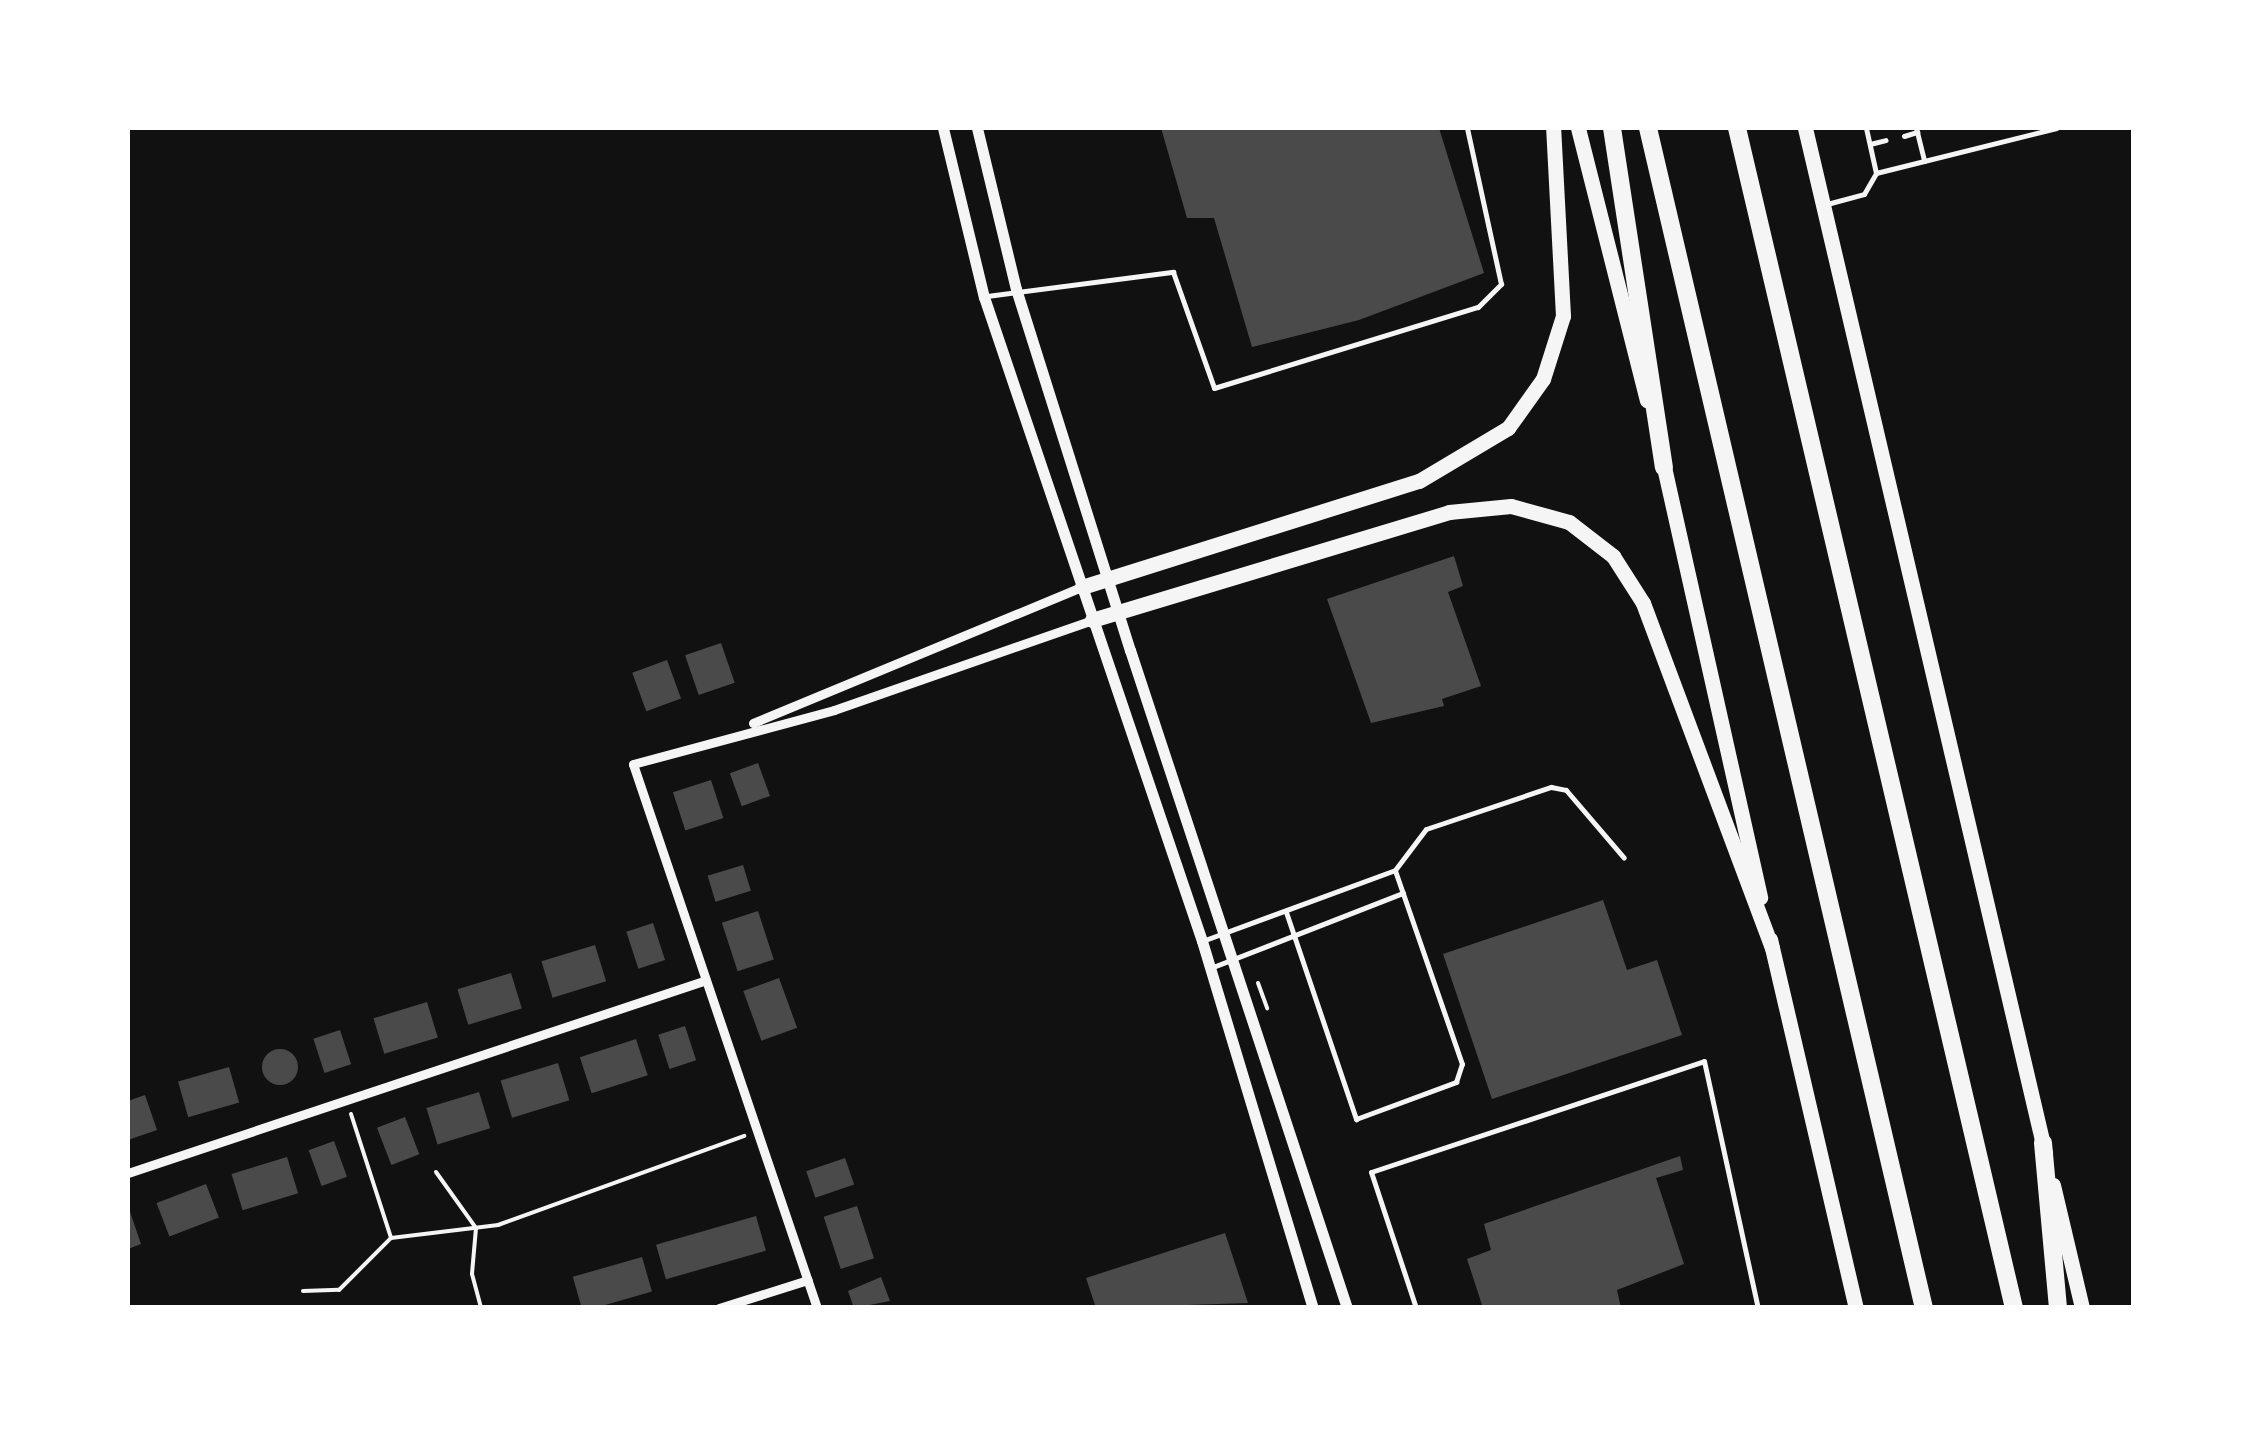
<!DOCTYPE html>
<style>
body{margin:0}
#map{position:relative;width:2261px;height:1435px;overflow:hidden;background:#111;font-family:"Work Sans",sans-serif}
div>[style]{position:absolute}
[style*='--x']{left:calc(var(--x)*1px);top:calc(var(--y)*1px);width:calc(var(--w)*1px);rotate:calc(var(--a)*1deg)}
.building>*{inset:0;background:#4a4a4a;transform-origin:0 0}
.round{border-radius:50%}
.path>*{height:4px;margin:-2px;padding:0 2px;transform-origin:2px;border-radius:2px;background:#f5f5f5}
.service>*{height:5px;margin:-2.5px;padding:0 2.5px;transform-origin:2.5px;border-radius:2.5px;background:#f5f5f5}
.minor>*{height:9px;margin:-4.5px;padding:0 4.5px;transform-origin:4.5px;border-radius:4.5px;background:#f5f5f5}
.tertiary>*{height:11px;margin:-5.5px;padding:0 5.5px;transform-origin:5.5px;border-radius:5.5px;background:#f5f5f5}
.primary>*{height:15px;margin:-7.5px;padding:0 7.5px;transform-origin:7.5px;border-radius:7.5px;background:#f5f5f5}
.trunk>*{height:15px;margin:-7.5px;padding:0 7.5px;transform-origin:7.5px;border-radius:7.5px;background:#f5f5f5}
.motorway>*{height:18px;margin:-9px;padding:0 9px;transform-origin:9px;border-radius:9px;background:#f5f5f5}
span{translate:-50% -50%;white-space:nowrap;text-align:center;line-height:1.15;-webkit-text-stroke:9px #fff;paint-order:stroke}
.frame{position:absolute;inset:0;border:130px solid #fff;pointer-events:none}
</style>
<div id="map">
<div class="building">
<div style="clip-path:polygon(1161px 128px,1439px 128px,1484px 273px,1359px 320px,1252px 347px,1214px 218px,1187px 218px)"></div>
<div style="clip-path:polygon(1454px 556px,1463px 586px,1448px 592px,1481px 686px,1442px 699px,1444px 706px,1371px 723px,1327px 599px)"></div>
<div style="left:721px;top:643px;width:42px;height:38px;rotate:71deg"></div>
<div style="left:667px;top:660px;width:41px;height:37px;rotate:70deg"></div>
<div style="left:758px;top:763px;width:35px;height:30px;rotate:70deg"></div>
<div style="left:711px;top:780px;width:40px;height:40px;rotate:72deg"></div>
<div style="left:743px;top:865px;width:27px;height:37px;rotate:73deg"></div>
<div style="clip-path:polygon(1603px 900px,1627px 970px,1657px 960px,1682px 1035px,1492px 1099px,1443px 954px)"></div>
<div style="left:758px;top:911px;width:51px;height:38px;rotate:72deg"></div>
<div style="left:653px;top:923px;width:39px;height:28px;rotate:72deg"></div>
<div style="left:595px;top:945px;width:38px;height:56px;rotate:73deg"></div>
<div style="left:511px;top:973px;width:37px;height:56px;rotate:73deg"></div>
<div style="left:779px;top:978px;width:53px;height:38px;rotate:70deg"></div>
<div style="left:427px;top:1002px;width:37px;height:56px;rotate:73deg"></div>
<div style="left:685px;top:1026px;width:36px;height:28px;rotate:72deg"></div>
<div style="left:340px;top:1030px;width:36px;height:28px;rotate:72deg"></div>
<div style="left:636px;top:1039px;width:38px;height:59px;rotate:72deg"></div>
<div class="round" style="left:262px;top:1049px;width:36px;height:36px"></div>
<div style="left:558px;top:1063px;width:39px;height:60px;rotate:73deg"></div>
<div style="left:229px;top:1067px;width:37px;height:53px;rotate:74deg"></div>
<div style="left:479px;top:1092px;width:38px;height:55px;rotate:73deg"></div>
<div style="clip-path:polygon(145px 1095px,157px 1130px,128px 1140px,128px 1101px)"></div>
<div style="left:405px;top:1117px;width:40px;height:30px;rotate:69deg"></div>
<div style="left:334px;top:1141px;width:38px;height:27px;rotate:70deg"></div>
<div style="clip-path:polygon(1680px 1156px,1683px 1170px,1656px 1178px,1684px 1264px,1617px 1290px,1621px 1308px,1483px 1308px,1467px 1259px,1491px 1250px,1484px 1224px)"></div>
<div style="left:287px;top:1157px;width:38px;height:58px;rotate:73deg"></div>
<div style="left:845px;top:1158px;width:28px;height:41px;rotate:71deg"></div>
<div style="left:206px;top:1184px;width:36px;height:53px;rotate:69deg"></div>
<div style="clip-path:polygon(128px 1206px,141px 1244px,128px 1249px)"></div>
<div style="left:857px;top:1206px;width:55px;height:35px;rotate:72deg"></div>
<div style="left:756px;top:1216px;width:36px;height:104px;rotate:74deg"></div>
<div style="clip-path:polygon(1225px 1233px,1248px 1303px,1096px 1308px,1086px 1278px)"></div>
<div style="left:642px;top:1257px;width:36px;height:72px;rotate:74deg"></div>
<div style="clip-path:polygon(881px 1277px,890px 1301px,854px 1308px,848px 1291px)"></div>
</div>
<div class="path">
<div style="--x:1258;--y:983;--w:27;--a:70"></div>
<div style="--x:351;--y:1114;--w:130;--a:72.1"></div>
<div style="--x:436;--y:1172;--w:69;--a:54.5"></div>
<div style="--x:476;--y:1228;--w:46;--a:95"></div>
<div style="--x:472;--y:1274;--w:35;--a:75"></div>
<div style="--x:303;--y:1291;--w:36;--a:-2"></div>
<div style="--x:339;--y:1290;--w:74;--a:-45"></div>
<div style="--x:391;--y:1238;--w:108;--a:-6.9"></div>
<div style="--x:498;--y:1225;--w:262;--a:-19.9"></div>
</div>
<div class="service">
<div style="--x:1866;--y:128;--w:46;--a:77.5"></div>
<div style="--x:1916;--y:128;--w:34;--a:76"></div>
<div style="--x:1904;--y:136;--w:14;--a:-17"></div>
<div style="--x:1870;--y:144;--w:16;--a:-14"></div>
<div style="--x:1827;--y:204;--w:38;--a:-15"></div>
<div style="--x:1864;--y:194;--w:24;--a:-60"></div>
<div style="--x:1876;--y:173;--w:186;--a:-14"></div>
<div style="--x:987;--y:296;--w:188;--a:-7.4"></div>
<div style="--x:1173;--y:272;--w:123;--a:70.5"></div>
<div style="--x:1214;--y:388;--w:276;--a:-17.1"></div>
<div style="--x:1478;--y:307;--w:33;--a:-45"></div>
<div style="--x:1501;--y:284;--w:160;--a:-102.3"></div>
<div style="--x:1286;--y:912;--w:219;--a:71.3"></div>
<div style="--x:1356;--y:1119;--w:107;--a:-20.3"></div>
<div style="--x:1456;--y:1082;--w:19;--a:-72"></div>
<div style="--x:1462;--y:1064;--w:205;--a:-109.1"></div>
<div style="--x:1205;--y:940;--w:202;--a:-20.2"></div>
<div style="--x:1395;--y:870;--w:51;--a:-52.9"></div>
<div style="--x:1426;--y:829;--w:132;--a:-18.6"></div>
<div style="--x:1551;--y:787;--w:15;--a:11"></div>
<div style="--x:1566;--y:790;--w:89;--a:49.5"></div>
<div style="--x:1213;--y:967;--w:204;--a:-21.3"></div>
<div style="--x:1416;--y:1308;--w:143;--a:-108.3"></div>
<div style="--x:1371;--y:1172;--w:351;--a:-18.4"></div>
<div style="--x:1704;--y:1061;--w:253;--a:77.7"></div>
</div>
<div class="minor">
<div style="--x:753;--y:723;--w:356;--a:-22.5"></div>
<div style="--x:128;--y:1173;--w:609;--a:-18.46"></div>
<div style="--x:719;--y:1308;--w:93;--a:-17.5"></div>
<div style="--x:817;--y:1308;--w:574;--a:-108.69"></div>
<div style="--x:633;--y:764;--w:208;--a:-15"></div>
<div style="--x:834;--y:710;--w:273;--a:-19.2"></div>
</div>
<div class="tertiary">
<div style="--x:943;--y:128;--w:174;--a:76.4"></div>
<div style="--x:984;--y:297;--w:680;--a:71.3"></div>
<div style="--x:1202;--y:941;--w:383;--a:73.2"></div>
<div style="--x:977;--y:128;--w:166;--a:76.4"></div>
<div style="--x:1016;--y:289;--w:379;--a:72.5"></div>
<div style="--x:1130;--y:650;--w:693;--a:71.75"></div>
</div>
<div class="primary">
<div style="--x:1578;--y:128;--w:281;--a:75.8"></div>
<div style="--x:1082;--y:587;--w:353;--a:-17.5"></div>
<div style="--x:1419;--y:481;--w:104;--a:-30.8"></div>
<div style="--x:1508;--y:428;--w:60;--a:-54.5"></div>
<div style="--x:1543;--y:379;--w:66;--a:-72.4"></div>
<div style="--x:1563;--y:316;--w:188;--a:-93"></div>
</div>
<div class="trunk">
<div style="--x:1805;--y:128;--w:1053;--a:76.82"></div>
<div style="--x:1664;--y:467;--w:441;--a:77.4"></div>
<div style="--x:1092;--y:620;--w:373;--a:-16.8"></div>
<div style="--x:1449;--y:512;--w:62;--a:-5.5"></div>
<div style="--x:1511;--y:506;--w:60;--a:15.4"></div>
<div style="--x:1569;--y:522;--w:56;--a:37.7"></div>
<div style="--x:1613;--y:556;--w:56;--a:57.4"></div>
<div style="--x:1643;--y:603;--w:368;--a:69.5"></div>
<div style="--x:1770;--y:939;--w:379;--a:76.9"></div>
<div style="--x:2053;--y:1185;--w:126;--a:76.7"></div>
</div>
<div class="motorway">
<div style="--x:1612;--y:128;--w:343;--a:81.3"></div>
<div style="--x:1648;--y:128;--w:1212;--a:76.84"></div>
<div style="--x:1737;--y:128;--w:1212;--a:76.79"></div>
<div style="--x:2043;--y:1143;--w:166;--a:84.8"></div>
</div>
<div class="frame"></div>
</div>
